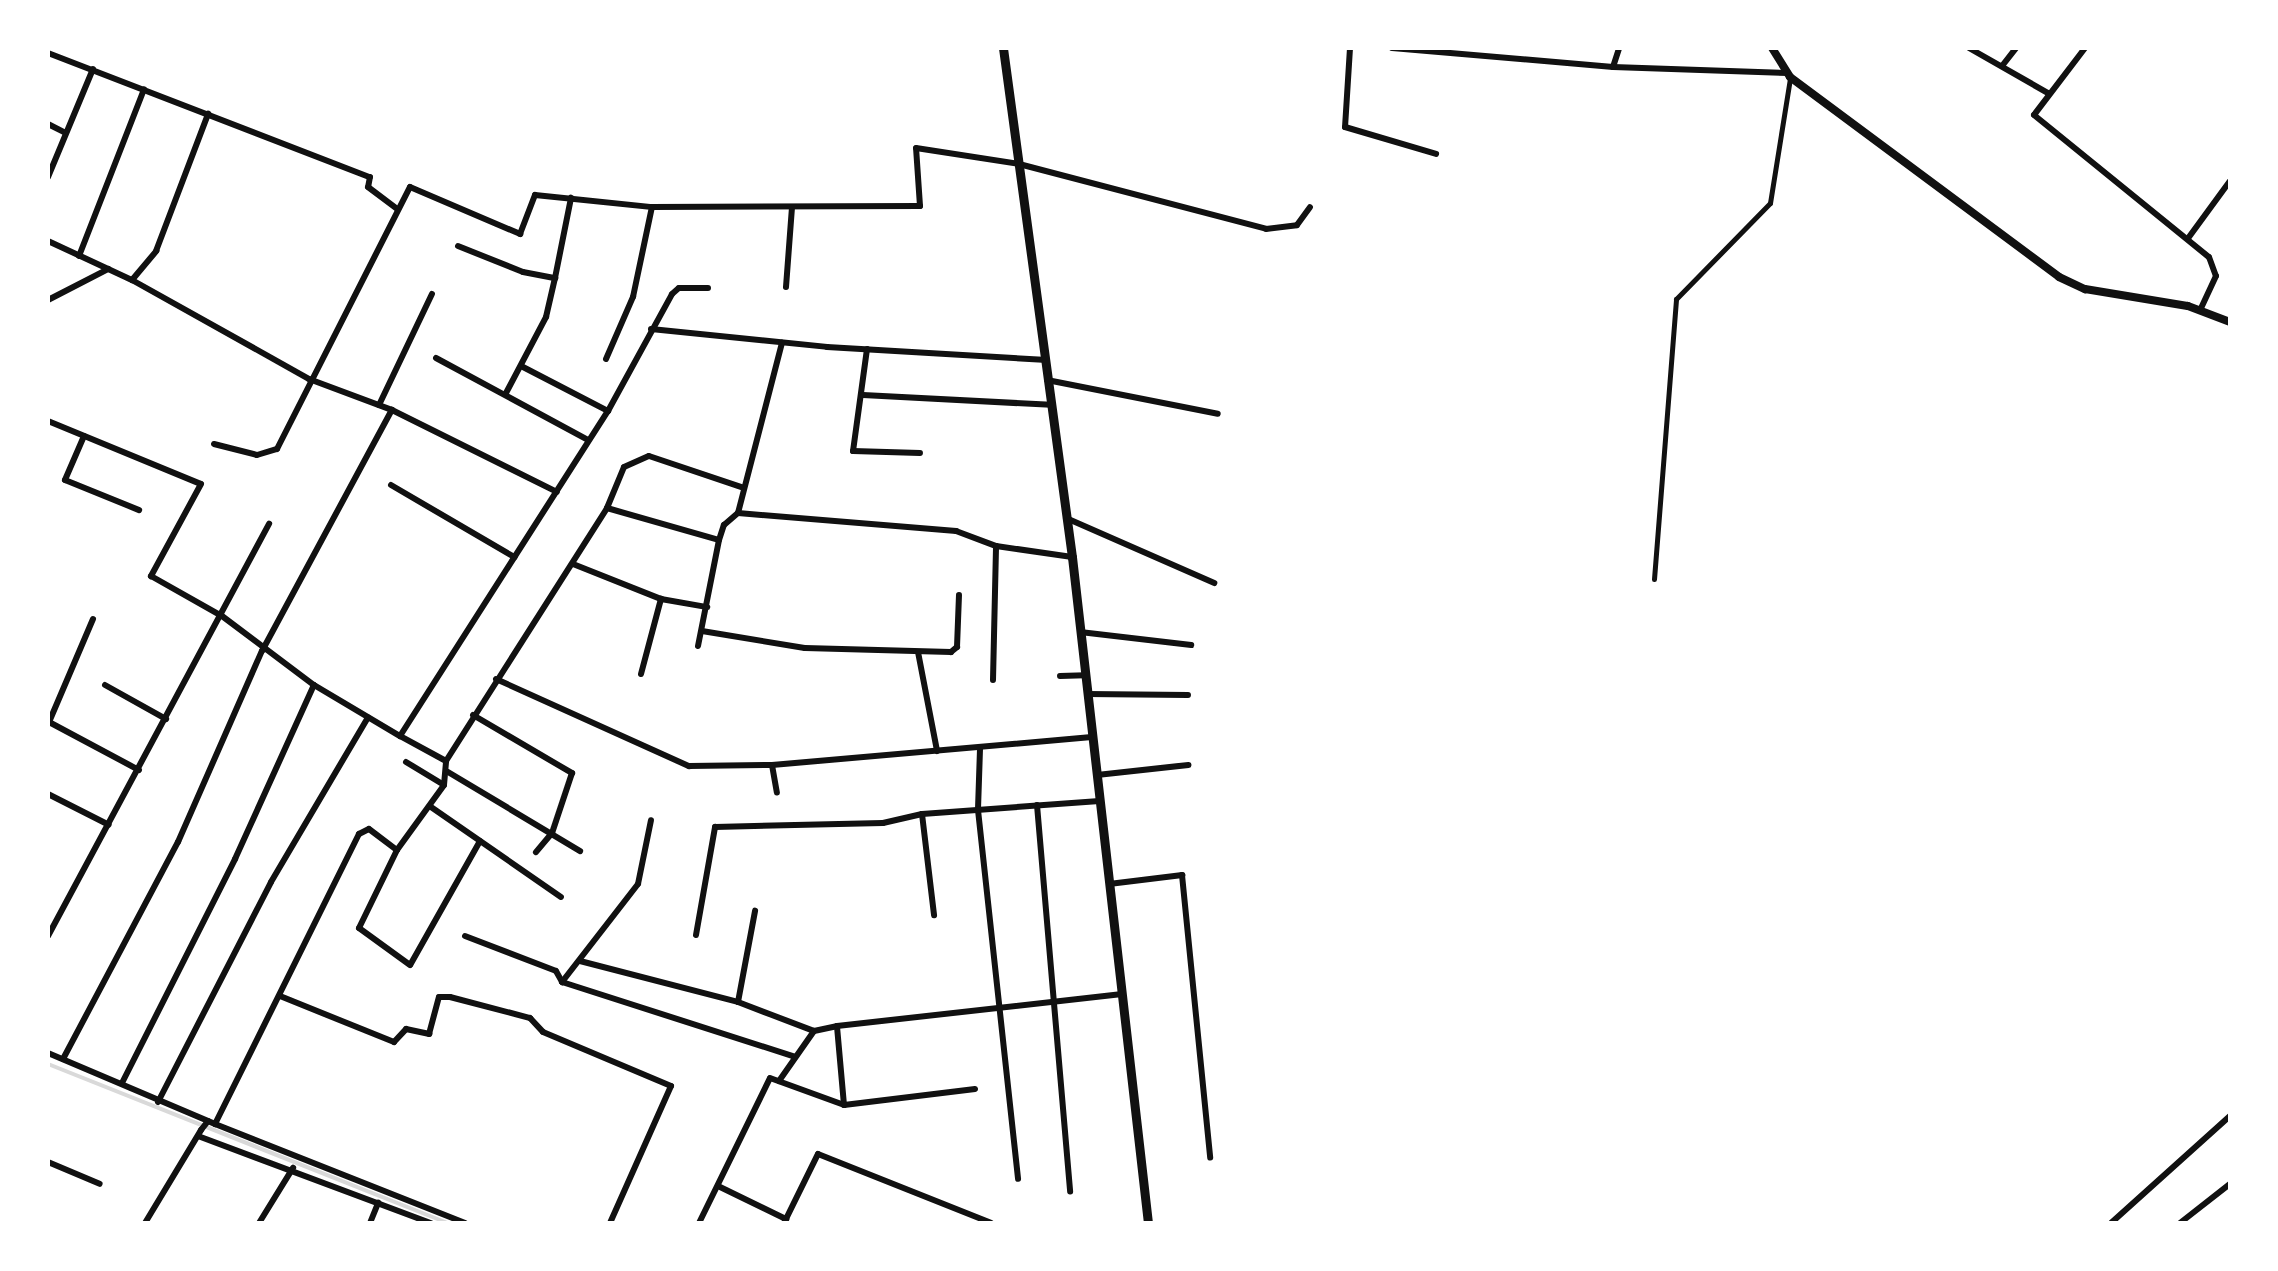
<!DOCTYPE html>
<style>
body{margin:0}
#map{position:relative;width:2278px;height:1271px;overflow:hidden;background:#fff;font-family:Montserrat,sans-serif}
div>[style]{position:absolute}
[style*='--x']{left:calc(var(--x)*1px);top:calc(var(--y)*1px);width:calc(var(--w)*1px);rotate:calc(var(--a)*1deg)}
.stream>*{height:4px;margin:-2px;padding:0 2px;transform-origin:2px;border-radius:2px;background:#d9d9d9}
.pedestrian>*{height:5px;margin:-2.5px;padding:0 2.5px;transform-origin:2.5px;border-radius:2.5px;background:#111}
.minor>*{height:6px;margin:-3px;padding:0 3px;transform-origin:3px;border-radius:3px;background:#111}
.tertiary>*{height:8px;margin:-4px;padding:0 4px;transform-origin:4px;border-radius:4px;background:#111}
.secondary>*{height:9px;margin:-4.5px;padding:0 4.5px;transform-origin:4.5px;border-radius:4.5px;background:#111}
span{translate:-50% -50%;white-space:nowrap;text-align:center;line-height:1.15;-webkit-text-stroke:7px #fff;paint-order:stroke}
.frame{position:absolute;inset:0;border:50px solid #fff;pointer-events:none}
</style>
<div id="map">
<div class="stream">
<div style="--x:48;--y:1064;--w:430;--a:21.7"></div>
</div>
<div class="pedestrian">
<div style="--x:1654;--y:579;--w:281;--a:-85.5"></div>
<div style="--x:1676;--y:299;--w:134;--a:-45.6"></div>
<div style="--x:1770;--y:203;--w:127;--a:-80.9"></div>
</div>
<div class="minor">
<div style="--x:1350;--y:48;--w:79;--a:93.6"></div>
<div style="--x:1345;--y:127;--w:95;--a:16.5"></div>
<div style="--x:1392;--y:48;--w:222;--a:4.9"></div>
<div style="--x:1613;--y:67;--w:175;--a:2"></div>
<div style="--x:1969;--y:48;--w:91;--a:29.7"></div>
<div style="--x:2085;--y:48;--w:84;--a:127.3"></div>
<div style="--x:2034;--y:115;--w:225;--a:39.1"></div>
<div style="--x:2209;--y:257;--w:20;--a:70"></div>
<div style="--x:2216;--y:276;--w:38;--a:115"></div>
<div style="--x:48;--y:53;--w:345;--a:21.1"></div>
<div style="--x:370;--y:177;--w:10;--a:101"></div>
<div style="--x:368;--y:187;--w:36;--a:37"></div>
<div style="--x:2002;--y:66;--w:23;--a:-52"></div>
<div style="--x:1613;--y:67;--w:20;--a:-72"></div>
<div style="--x:48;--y:124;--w:18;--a:27"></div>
<div style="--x:48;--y:177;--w:117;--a:-67.4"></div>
<div style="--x:2189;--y:237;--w:69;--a:-53.8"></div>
<div style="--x:48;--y:241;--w:93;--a:24.9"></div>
<div style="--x:132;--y:280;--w:203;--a:29.2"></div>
<div style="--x:309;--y:379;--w:89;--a:20.5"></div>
<div style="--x:392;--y:410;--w:184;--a:26.4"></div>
<div style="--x:458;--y:246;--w:70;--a:21.8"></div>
<div style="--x:523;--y:272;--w:33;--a:11"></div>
<div style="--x:555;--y:278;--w:82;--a:-78.7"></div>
<div style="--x:79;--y:256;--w:179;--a:-68.7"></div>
<div style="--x:132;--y:280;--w:38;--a:-50"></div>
<div style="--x:156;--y:251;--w:147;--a:-69.2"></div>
<div style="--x:786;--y:287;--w:80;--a:-85.7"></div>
<div style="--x:48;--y:300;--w:68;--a:-27.3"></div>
<div style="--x:651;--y:329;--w:177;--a:5.8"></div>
<div style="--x:827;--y:347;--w:216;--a:3.4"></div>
<div style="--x:867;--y:349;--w:103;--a:97.8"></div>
<div style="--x:853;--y:451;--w:67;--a:1.7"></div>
<div style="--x:436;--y:358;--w:173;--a:28.3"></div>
<div style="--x:606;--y:359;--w:68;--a:-66.5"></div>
<div style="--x:633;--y:297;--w:92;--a:-78.1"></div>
<div style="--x:523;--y:367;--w:96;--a:27.4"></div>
<div style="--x:1047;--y:380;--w:174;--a:11.2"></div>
<div style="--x:506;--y:393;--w:86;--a:-62.2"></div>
<div style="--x:546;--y:317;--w:40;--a:-77"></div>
<div style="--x:863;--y:395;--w:188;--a:3"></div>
<div style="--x:379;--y:405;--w:123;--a:-64.5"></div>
<div style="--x:48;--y:421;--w:165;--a:22.4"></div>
<div style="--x:201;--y:484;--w:105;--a:118.5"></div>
<div style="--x:151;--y:576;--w:81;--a:29.4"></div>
<div style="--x:222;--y:616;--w:115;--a:36.9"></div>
<div style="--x:84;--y:436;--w:48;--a:113.4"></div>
<div style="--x:65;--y:480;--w:80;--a:22.1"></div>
<div style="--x:214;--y:444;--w:44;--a:14.3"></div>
<div style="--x:257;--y:455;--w:21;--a:-17"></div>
<div style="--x:277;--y:449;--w:294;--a:-63.1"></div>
<div style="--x:410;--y:187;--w:120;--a:23.1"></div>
<div style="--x:520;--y:234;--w:42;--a:-69"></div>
<div style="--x:535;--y:195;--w:118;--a:5.9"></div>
<div style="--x:652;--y:207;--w:268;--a:-0.2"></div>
<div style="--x:920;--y:206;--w:58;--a:-93.9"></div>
<div style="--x:916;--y:148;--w:104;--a:8.8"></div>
<div style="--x:1019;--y:164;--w:255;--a:14.7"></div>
<div style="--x:1266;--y:229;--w:31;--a:-7"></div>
<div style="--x:1297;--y:225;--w:22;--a:-54"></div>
<div style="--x:391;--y:485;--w:143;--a:30.3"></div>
<div style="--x:607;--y:508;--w:116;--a:15.9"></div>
<div style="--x:738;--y:513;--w:176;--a:-75.5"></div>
<div style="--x:1066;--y:518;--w:162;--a:23.7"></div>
<div style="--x:573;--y:564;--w:95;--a:21.7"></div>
<div style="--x:661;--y:599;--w:47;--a:9.9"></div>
<div style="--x:93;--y:619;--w:112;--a:113.1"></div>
<div style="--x:49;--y:722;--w:102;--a:28.1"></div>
<div style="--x:702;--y:631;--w:104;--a:9.4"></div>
<div style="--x:805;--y:648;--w:146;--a:1.6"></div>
<div style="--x:951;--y:652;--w:8;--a:-40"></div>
<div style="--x:957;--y:647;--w:52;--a:-87.8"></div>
<div style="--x:1080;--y:632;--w:112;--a:6.7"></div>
<div style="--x:698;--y:646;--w:108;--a:-78.8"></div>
<div style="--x:719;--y:540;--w:16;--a:-72"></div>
<div style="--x:724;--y:525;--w:18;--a:-41"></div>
<div style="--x:738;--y:513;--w:219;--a:4.7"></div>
<div style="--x:956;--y:531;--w:43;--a:20.6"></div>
<div style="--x:996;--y:546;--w:77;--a:8.2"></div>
<div style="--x:918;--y:652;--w:101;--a:79.1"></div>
<div style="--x:641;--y:674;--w:78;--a:-75.1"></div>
<div style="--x:1060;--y:676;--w:25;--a:-2"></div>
<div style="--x:496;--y:679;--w:212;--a:24.3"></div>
<div style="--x:689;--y:766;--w:83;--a:-0.7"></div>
<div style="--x:772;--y:765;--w:28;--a:80"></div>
<div style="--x:993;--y:680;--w:134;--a:-88.7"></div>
<div style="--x:105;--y:685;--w:70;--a:29.1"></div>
<div style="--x:1087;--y:694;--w:101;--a:0.6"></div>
<div style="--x:473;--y:715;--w:115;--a:30.4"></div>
<div style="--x:572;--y:773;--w:63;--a:108.4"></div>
<div style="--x:552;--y:833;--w:25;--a:130"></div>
<div style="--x:980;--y:749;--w:61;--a:91.9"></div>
<div style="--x:978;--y:810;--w:371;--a:83.8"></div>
<div style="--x:446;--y:761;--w:52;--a:-151.5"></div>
<div style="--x:400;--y:736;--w:386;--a:-57.4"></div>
<div style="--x:608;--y:411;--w:133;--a:-61.3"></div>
<div style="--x:672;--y:294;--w:9;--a:-41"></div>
<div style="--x:679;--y:288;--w:29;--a:0"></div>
<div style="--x:406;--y:762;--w:44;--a:31.2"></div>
<div style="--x:772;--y:765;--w:321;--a:-5"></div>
<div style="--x:448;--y:772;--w:154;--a:30.9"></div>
<div style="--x:1097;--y:775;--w:92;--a:-6.3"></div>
<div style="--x:48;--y:794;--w:68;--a:26.9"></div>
<div style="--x:1037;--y:805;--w:388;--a:85.1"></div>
<div style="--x:431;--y:807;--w:158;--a:34.7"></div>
<div style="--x:922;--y:814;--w:102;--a:83.2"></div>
<div style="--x:480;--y:841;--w:142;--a:119.4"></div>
<div style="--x:410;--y:965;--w:63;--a:-144"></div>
<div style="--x:359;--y:928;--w:87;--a:-64"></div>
<div style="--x:397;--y:850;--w:80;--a:-54.1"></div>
<div style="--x:444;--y:785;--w:24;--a:-85"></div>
<div style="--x:446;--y:761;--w:300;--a:-57.5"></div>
<div style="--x:607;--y:508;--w:44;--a:-67.5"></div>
<div style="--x:624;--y:467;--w:27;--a:-24"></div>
<div style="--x:649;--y:456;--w:100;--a:18.6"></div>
<div style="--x:1109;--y:884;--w:74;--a:-7"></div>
<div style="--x:1182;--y:875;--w:284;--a:84.3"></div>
<div style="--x:696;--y:935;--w:110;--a:-80"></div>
<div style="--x:715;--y:827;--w:168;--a:-1.4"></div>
<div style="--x:883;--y:823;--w:40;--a:-13"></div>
<div style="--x:922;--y:814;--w:178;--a:-4.2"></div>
<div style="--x:48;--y:936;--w:468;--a:-61.8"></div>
<div style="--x:465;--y:936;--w:97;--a:21"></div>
<div style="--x:556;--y:971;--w:13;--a:61"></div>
<div style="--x:562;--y:982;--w:245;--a:17.8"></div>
<div style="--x:580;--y:961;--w:163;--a:14.5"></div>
<div style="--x:738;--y:1002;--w:81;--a:20.9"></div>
<div style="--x:814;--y:1031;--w:24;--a:-12"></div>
<div style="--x:562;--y:982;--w:124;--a:-52.2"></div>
<div style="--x:638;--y:884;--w:65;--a:-78.5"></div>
<div style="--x:280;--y:996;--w:123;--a:22"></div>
<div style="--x:394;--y:1042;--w:18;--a:-47"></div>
<div style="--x:406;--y:1029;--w:24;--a:12"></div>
<div style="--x:429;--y:1034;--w:38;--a:-75"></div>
<div style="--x:439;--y:997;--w:11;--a:0"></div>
<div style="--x:450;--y:997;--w:83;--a:14.7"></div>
<div style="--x:530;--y:1018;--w:19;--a:47"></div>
<div style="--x:543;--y:1032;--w:139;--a:22.9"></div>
<div style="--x:671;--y:1086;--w:150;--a:114"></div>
<div style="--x:738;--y:1002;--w:93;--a:-79.4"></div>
<div style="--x:48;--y:1053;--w:174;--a:23"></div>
<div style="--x:63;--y:1059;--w:246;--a:-62.1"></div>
<div style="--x:178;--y:842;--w:209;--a:-66.3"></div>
<div style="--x:262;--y:651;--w:274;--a:-61.7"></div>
<div style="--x:779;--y:1081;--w:61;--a:-55"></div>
<div style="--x:122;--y:1083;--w:251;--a:-63.2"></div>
<div style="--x:235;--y:859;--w:191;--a:-65.6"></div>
<div style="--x:314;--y:685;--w:100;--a:30.7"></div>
<div style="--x:158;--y:1102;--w:247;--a:-62.8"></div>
<div style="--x:271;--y:882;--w:191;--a:-59.5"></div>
<div style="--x:844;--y:1105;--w:132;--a:-7"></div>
<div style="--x:215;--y:1124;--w:269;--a:21.6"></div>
<div style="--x:198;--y:1136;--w:249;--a:20.5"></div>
<div style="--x:48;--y:1162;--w:56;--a:22.9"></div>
<div style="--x:718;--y:1186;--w:76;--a:25.9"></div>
<div style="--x:145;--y:1223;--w:109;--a:-58.9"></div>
<div style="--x:201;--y:1130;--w:11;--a:-52"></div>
<div style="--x:208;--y:1121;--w:8;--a:23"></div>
<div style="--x:215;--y:1124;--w:324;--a:-63.6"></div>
<div style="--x:359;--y:834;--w:11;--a:-27"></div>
<div style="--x:369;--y:829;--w:35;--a:37"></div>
<div style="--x:259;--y:1223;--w:65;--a:-58.3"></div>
<div style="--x:370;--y:1223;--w:22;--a:-68"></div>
<div style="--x:699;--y:1223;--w:161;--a:-63.9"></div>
<div style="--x:770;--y:1078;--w:79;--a:20"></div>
<div style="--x:844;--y:1105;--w:79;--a:-95.1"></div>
<div style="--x:837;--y:1026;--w:287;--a:-6.4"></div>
<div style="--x:784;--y:1223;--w:77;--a:-63.8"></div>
<div style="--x:818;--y:1154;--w:186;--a:21.7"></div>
<div style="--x:2111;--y:1223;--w:160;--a:-42"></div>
<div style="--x:2180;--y:1223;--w:63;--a:-38"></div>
</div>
<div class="tertiary">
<div style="--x:1772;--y:48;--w:34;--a:58"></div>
<div style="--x:1790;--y:77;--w:335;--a:36.6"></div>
<div style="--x:2059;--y:277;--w:29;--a:25"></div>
<div style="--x:2085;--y:289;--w:104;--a:9.4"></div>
<div style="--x:2188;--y:306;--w:45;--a:20.9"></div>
</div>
<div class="secondary">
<div style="--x:1003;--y:48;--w:514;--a:82.28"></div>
<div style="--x:1072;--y:557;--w:670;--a:83.49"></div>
</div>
<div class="frame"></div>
</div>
